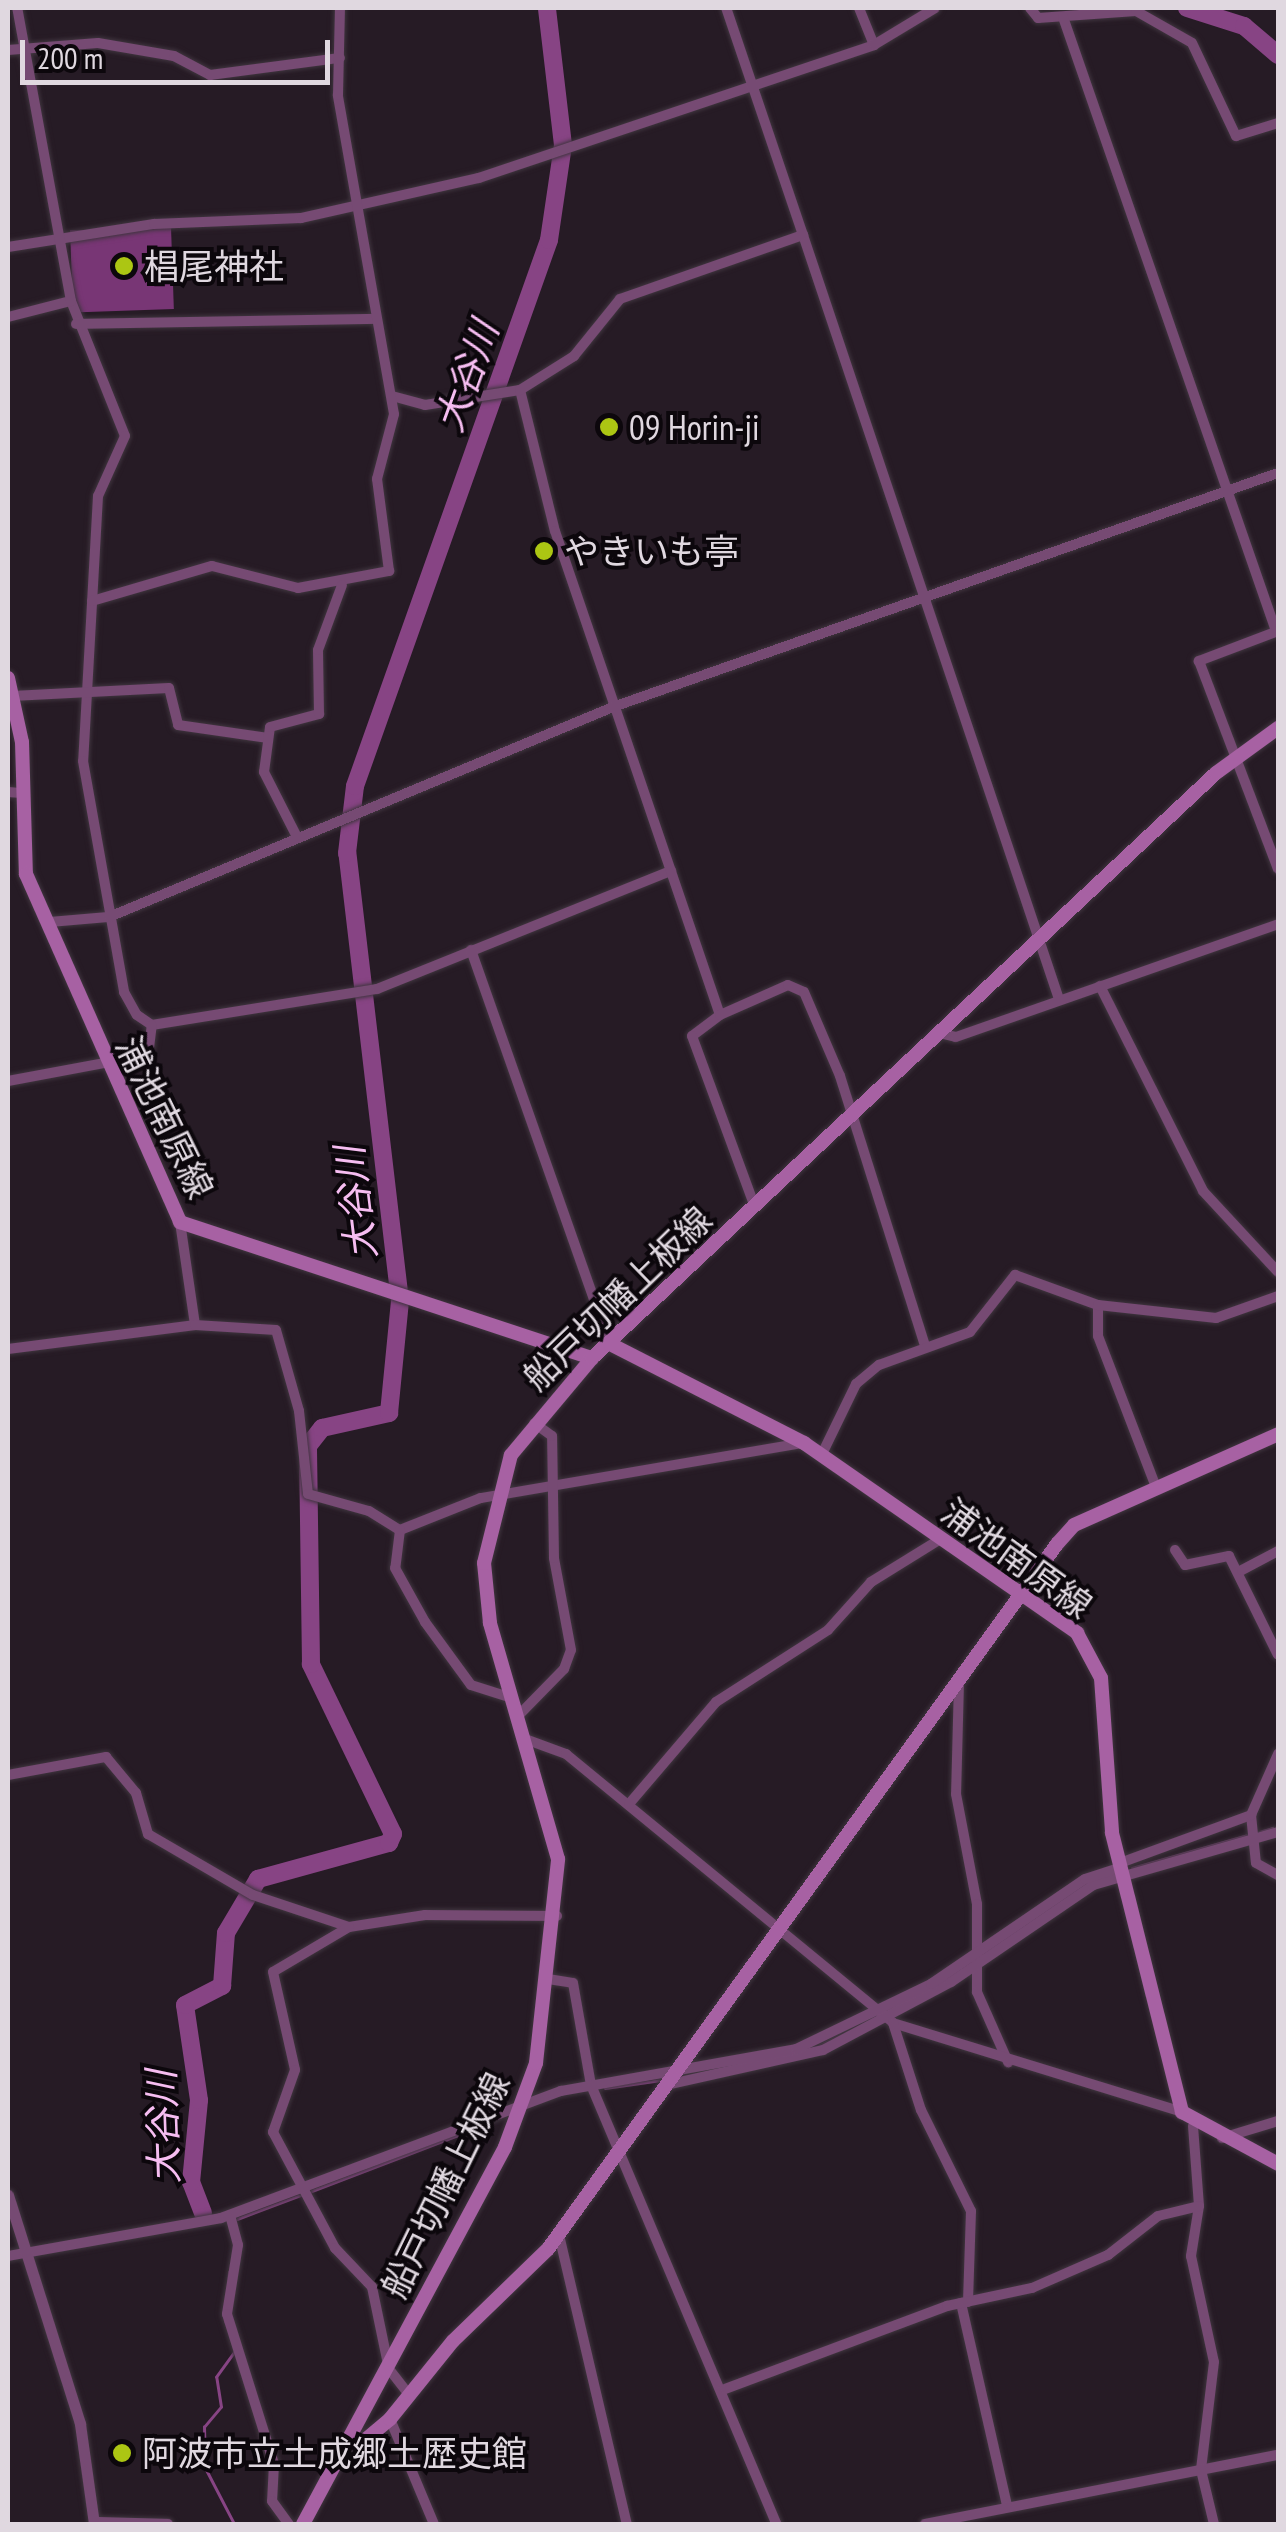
<!DOCTYPE html>
<meta charset="utf-8">
<style>
body{margin:0}
#map{position:relative;width:1286px;height:2532px;overflow:hidden;background:#261b25;font-family:"PT Sans Narrow","Noto Sans JP",sans-serif}
div>[style]{position:absolute}
[style*='--x']{left:calc(var(--x)*1px);top:calc(var(--y)*1px);width:calc(var(--w)*1px);rotate:calc(var(--a)*1deg)}
.forest>*{inset:0;background:#783675;transform-origin:0 0}
.stream>*{height:2.5px;margin:-1.25px;padding:0 1.25px;transform-origin:1.25px;border-radius:1.25px;background:#874484}
.river>*{height:18px;margin:-9px;padding:0 9px;transform-origin:9px;border-radius:9px;background:#874484}
.roads{filter:drop-shadow(0 0 2px #40353f) drop-shadow(0 0 2px #40353f)}
.minor>*{height:10px;margin:-5px;padding:0 5px;transform-origin:5px;border-radius:5px;background:#764a73}
.tertiary>*{height:11px;margin:-5.5px;padding:0 5.5px;transform-origin:5.5px;border-radius:5.5px;background:#764a73}
.secondary>*{height:14px;margin:-7px;padding:0 7px;transform-origin:7px;border-radius:7px;background:#a761a3}
.dots>*{width:28px;height:28px;translate:-50% -50%;box-sizing:border-box;border:5px solid #0c070c;border-radius:50%}
span{translate:-50% -50%;white-space:nowrap;text-align:center;line-height:1.15;-webkit-text-stroke:8px #0c070c;paint-order:stroke}
.poi-label{font-size:35px;color:#e0d8e0}
.left{translate:0 -50%;text-align:left}
.street-label{font-size:35px;color:#e0d8e0}
.water-label{font-size:38px;color:#f6bdf1;font-style:italic}
.frame{position:absolute;inset:0;border:10px solid #e0d8e0;pointer-events:none}
.scale{position:absolute;left:20px;top:40px;width:310px;height:45px;box-sizing:border-box;border:5px solid #e0d8e0;border-top:0;padding-left:12px;font-size:30px;line-height:35px;white-space:nowrap;color:#e0d8e0;-webkit-text-stroke:8px #0c070c;paint-order:stroke}
</style>
<div id="map">
<div class="forest">
<div style="left:171px;top:227px;width:82px;height:101px;rotate:88deg"></div>
</div>
<div class="stream">
<div style="--x:1256;--y:1833;--w:17;--a:-17"></div>
<div style="--x:1132;--y:1868;--w:121;--a:-15.9"></div>
<div style="--x:816;--y:2047;--w:27;--a:-27"></div>
<div style="--x:605;--y:2088;--w:58;--a:-8"></div>
<div style="--x:309;--y:2192;--w:177;--a:-20.9"></div>
<div style="--x:237;--y:2219;--w:68;--a:-20.6"></div>
<div style="--x:225;--y:2322;--w:50;--a:-85.4"></div>
<div style="--x:234;--y:2524;--w:63;--a:-117.4"></div>
<div style="--x:205;--y:2468;--w:41;--a:-91.4"></div>
<div style="--x:204;--y:2427;--w:26;--a:-50"></div>
<div style="--x:221;--y:2407;--w:30;--a:-99"></div>
<div style="--x:216;--y:2377;--w:31;--a:-54"></div>
</div>
<div class="river">
<div style="--x:1187;--y:8;--w:60;--a:17.5"></div>
<div style="--x:1244;--y:26;--w:45;--a:40.5"></div>
<div style="--x:203;--y:2213;--w:33;--a:-111"></div>
<div style="--x:191;--y:2182;--w:82;--a:-84.4"></div>
<div style="--x:199;--y:2100;--w:96;--a:-98.4"></div>
<div style="--x:185;--y:2005;--w:42;--a:-27.2"></div>
<div style="--x:222;--y:1986;--w:53;--a:-85.7"></div>
<div style="--x:226;--y:1933;--w:63;--a:-59.3"></div>
<div style="--x:258;--y:1879;--w:136;--a:-15.4"></div>
<div style="--x:389;--y:1843;--w:10;--a:-66"></div>
<div style="--x:393;--y:1834;--w:189;--a:-115.8"></div>
<div style="--x:311;--y:1664;--w:218;--a:-90.8"></div>
<div style="--x:308;--y:1446;--w:23;--a:-52"></div>
<div style="--x:322;--y:1428;--w:69;--a:-12.6"></div>
<div style="--x:389;--y:1413;--w:113;--a:-84.4"></div>
<div style="--x:400;--y:1301;--w:451;--a:-96.7"></div>
<div style="--x:347;--y:853;--w:67;--a:-83.2"></div>
<div style="--x:355;--y:786;--w:579;--a:-70.44"></div>
<div style="--x:549;--y:240;--w:96;--a:-81.6"></div>
<div style="--x:563;--y:145;--w:138;--a:-96.7"></div>
</div>
<div class="roads">
<div class="minor">
<div style="--x:859;--y:8;--w:40;--a:68"></div>
<div style="--x:1030;--y:8;--w:13;--a:51"></div>
<div style="--x:1038;--y:18;--w:98;--a:-4.1"></div>
<div style="--x:1136;--y:11;--w:64;--a:29.7"></div>
<div style="--x:1192;--y:43;--w:103;--a:64.7"></div>
<div style="--x:1236;--y:136;--w:44;--a:-17.2"></div>
<div style="--x:1063;--y:17;--w:650;--a:70.87"></div>
<div style="--x:8;--y:50;--w:90;--a:-4.4"></div>
<div style="--x:98;--y:43;--w:77;--a:9.7"></div>
<div style="--x:174;--y:56;--w:41;--a:27.8"></div>
<div style="--x:210;--y:75;--w:131;--a:-7.5"></div>
<div style="--x:803;--y:235;--w:806;--a:71.48"></div>
<div style="--x:8;--y:247;--w:148;--a:-9"></div>
<div style="--x:154;--y:224;--w:147;--a:-2.3"></div>
<div style="--x:301;--y:218;--w:182;--a:-12.7"></div>
<div style="--x:479;--y:178;--w:417;--a:-18.6"></div>
<div style="--x:874;--y:45;--w:71;--a:-31.2"></div>
<div style="--x:71;--y:301;--w:145;--a:68.2"></div>
<div style="--x:125;--y:436;--w:66;--a:114.2"></div>
<div style="--x:98;--y:496;--w:265;--a:93.2"></div>
<div style="--x:83;--y:761;--w:235;--a:79.9"></div>
<div style="--x:124;--y:992;--w:26;--a:61"></div>
<div style="--x:137;--y:1015;--w:18;--a:34"></div>
<div style="--x:152;--y:1025;--w:228;--a:-9.1"></div>
<div style="--x:377;--y:989;--w:317;--a:-21.9"></div>
<div style="--x:8;--y:317;--w:65;--a:-14.3"></div>
<div style="--x:71;--y:301;--w:298;--a:-100.4"></div>
<div style="--x:76;--y:324;--w:300;--a:-1"></div>
<div style="--x:520;--y:390;--w:145;--a:76.1"></div>
<div style="--x:555;--y:531;--w:511;--a:71.18"></div>
<div style="--x:720;--y:1015;--w:35;--a:143"></div>
<div style="--x:692;--y:1036;--w:182;--a:69.8"></div>
<div style="--x:392;--y:396;--w:34;--a:15"></div>
<div style="--x:425;--y:405;--w:96;--a:-9"></div>
<div style="--x:520;--y:390;--w:64;--a:-32.2"></div>
<div style="--x:574;--y:356;--w:73;--a:-51.1"></div>
<div style="--x:620;--y:299;--w:194;--a:-19.3"></div>
<div style="--x:803;--y:235;--w:240;--a:-108.7"></div>
<div style="--x:92;--y:601;--w:125;--a:-16.3"></div>
<div style="--x:212;--y:566;--w:89;--a:14.3"></div>
<div style="--x:298;--y:588;--w:93;--a:-10.6"></div>
<div style="--x:389;--y:571;--w:93;--a:-97.4"></div>
<div style="--x:377;--y:479;--w:67;--a:-75.3"></div>
<div style="--x:394;--y:414;--w:324;--a:-100"></div>
<div style="--x:338;--y:95;--w:87;--a:-88.7"></div>
<div style="--x:1278;--y:631;--w:85;--a:159.2"></div>
<div style="--x:1199;--y:661;--w:222;--a:69.2"></div>
<div style="--x:12;--y:696;--w:157;--a:-2.9"></div>
<div style="--x:169;--y:688;--w:38;--a:76"></div>
<div style="--x:178;--y:725;--w:91;--a:8.2"></div>
<div style="--x:8;--y:792;--w:13;--a:4"></div>
<div style="--x:296;--y:835;--w:71;--a:-116.9"></div>
<div style="--x:264;--y:772;--w:45;--a:-82.4"></div>
<div style="--x:270;--y:727;--w:51;--a:-14.9"></div>
<div style="--x:319;--y:714;--w:64;--a:-90.9"></div>
<div style="--x:318;--y:650;--w:69;--a:-69.7"></div>
<div style="--x:49;--y:922;--w:60;--a:-4.8"></div>
<div style="--x:109;--y:917;--w:546;--a:-22.62"></div>
<div style="--x:613;--y:707;--w:705;--a:-19.39"></div>
<div style="--x:471;--y:950;--w:418;--a:70.6"></div>
<div style="--x:1100;--y:986;--w:229;--a:63.3"></div>
<div style="--x:1203;--y:1191;--w:110;--a:47.2"></div>
<div style="--x:720;--y:1015;--w:74;--a:-23.8"></div>
<div style="--x:788;--y:985;--w:17;--a:24"></div>
<div style="--x:804;--y:992;--w:91;--a:66.8"></div>
<div style="--x:840;--y:1076;--w:283;--a:72.5"></div>
<div style="--x:939;--y:1033;--w:17;--a:13"></div>
<div style="--x:956;--y:1037;--w:341;--a:-19.3"></div>
<div style="--x:8;--y:1081;--w:130;--a:-10.6"></div>
<div style="--x:136;--y:1057;--w:16;--a:-35"></div>
<div style="--x:149;--y:1048;--w:23;--a:-83"></div>
<div style="--x:180;--y:1222;--w:104;--a:81.7"></div>
<div style="--x:1098;--y:1305;--w:31;--a:90"></div>
<div style="--x:1098;--y:1336;--w:162;--a:69"></div>
<div style="--x:8;--y:1349;--w:189;--a:-7.3"></div>
<div style="--x:195;--y:1325;--w:81;--a:3.5"></div>
<div style="--x:276;--y:1330;--w:84;--a:74.1"></div>
<div style="--x:299;--y:1411;--w:83;--a:83.8"></div>
<div style="--x:308;--y:1494;--w:63;--a:15.6"></div>
<div style="--x:369;--y:1511;--w:36;--a:32"></div>
<div style="--x:400;--y:1530;--w:87;--a:-21.6"></div>
<div style="--x:481;--y:1498;--w:328;--a:-9.7"></div>
<div style="--x:822;--y:1454;--w:78;--a:-64.1"></div>
<div style="--x:856;--y:1384;--w:30;--a:-40"></div>
<div style="--x:879;--y:1365;--w:97;--a:-19.9"></div>
<div style="--x:970;--y:1332;--w:73;--a:-51.7"></div>
<div style="--x:1015;--y:1275;--w:88;--a:19.9"></div>
<div style="--x:1098;--y:1305;--w:119;--a:6.3"></div>
<div style="--x:1216;--y:1318;--w:66;--a:-19.5"></div>
<div style="--x:400;--y:1530;--w:38;--a:97"></div>
<div style="--x:395;--y:1568;--w:62;--a:60.9"></div>
<div style="--x:425;--y:1622;--w:78;--a:53.9"></div>
<div style="--x:471;--y:1685;--w:43;--a:17.6"></div>
<div style="--x:1175;--y:1550;--w:18;--a:56"></div>
<div style="--x:1185;--y:1565;--w:45;--a:-11.6"></div>
<div style="--x:1229;--y:1556;--w:110;--a:63.7"></div>
<div style="--x:1242;--y:1570;--w:41;--a:-27.8"></div>
<div style="--x:959;--y:1682;--w:112;--a:91.5"></div>
<div style="--x:956;--y:1794;--w:112;--a:79.2"></div>
<div style="--x:977;--y:1904;--w:88;--a:90"></div>
<div style="--x:977;--y:1992;--w:77;--a:66.1"></div>
<div style="--x:518;--y:1716;--w:66;--a:-45.6"></div>
<div style="--x:564;--y:1669;--w:20;--a:-70"></div>
<div style="--x:571;--y:1650;--w:94;--a:-100.5"></div>
<div style="--x:554;--y:1558;--w:122;--a:-90.9"></div>
<div style="--x:552;--y:1436;--w:22;--a:-144"></div>
<div style="--x:525;--y:1739;--w:44;--a:20.1"></div>
<div style="--x:566;--y:1754;--w:423;--a:39.4"></div>
<div style="--x:893;--y:2023;--w:302;--a:17.1"></div>
<div style="--x:8;--y:1775;--w:100;--a:-10.4"></div>
<div style="--x:106;--y:1757;--w:47;--a:50.2"></div>
<div style="--x:136;--y:1793;--w:43;--a:73.7"></div>
<div style="--x:148;--y:1834;--w:121;--a:30.2"></div>
<div style="--x:253;--y:1895;--w:101;--a:18.4"></div>
<div style="--x:349;--y:1927;--w:77;--a:-9"></div>
<div style="--x:425;--y:1915;--w:132;--a:0.4"></div>
<div style="--x:629;--y:1804;--w:134;--a:-49.5"></div>
<div style="--x:716;--y:1702;--w:133;--a:-32.7"></div>
<div style="--x:828;--y:1630;--w:64;--a:-48.1"></div>
<div style="--x:871;--y:1582;--w:80;--a:-31.7"></div>
<div style="--x:1251;--y:1815;--w:48;--a:84.1"></div>
<div style="--x:1256;--y:1863;--w:25;--a:29"></div>
<div style="--x:1120;--y:1863;--w:140;--a:-20.1"></div>
<div style="--x:1251;--y:1815;--w:67;--a:-66.1"></div>
<div style="--x:349;--y:1927;--w:88;--a:149.4"></div>
<div style="--x:273;--y:1972;--w:100;--a:77.3"></div>
<div style="--x:295;--y:2070;--w:66;--a:109.5"></div>
<div style="--x:273;--y:2132;--w:132;--a:61.9"></div>
<div style="--x:335;--y:2248;--w:54;--a:46.5"></div>
<div style="--x:372;--y:2287;--w:84;--a:78.3"></div>
<div style="--x:389;--y:2369;--w:33;--a:52"></div>
<div style="--x:548;--y:1979;--w:25;--a:9"></div>
<div style="--x:573;--y:1983;--w:104;--a:80"></div>
<div style="--x:591;--y:2085;--w:476;--a:67.1"></div>
<div style="--x:893;--y:2023;--w:91;--a:72.2"></div>
<div style="--x:921;--y:2110;--w:113;--a:63.7"></div>
<div style="--x:971;--y:2211;--w:91;--a:91.9"></div>
<div style="--x:666;--y:2085;--w:161;--a:-12.6"></div>
<div style="--x:823;--y:2050;--w:145;--a:-28"></div>
<div style="--x:951;--y:1982;--w:172;--a:-34.3"></div>
<div style="--x:1093;--y:1885;--w:192;--a:-16"></div>
<div style="--x:1193;--y:2126;--w:80;--a:85.7"></div>
<div style="--x:1199;--y:2206;--w:51;--a:99.1"></div>
<div style="--x:1191;--y:2256;--w:108;--a:77.8"></div>
<div style="--x:1214;--y:2362;--w:109;--a:96.9"></div>
<div style="--x:1201;--y:2470;--w:56;--a:76.5"></div>
<div style="--x:1222;--y:2138;--w:59;--a:-16.9"></div>
<div style="--x:230;--y:2215;--w:31;--a:75"></div>
<div style="--x:238;--y:2245;--w:70;--a:99.1"></div>
<div style="--x:227;--y:2314;--w:157;--a:72.6"></div>
<div style="--x:274;--y:2464;--w:37;--a:93"></div>
<div style="--x:272;--y:2501;--w:29;--a:54"></div>
<div style="--x:559;--y:2235;--w:297;--a:76.8"></div>
<div style="--x:8;--y:2256;--w:216;--a:-10.1"></div>
<div style="--x:221;--y:2218;--w:363;--a:-20.5"></div>
<div style="--x:561;--y:2091;--w:239;--a:-10.1"></div>
<div style="--x:796;--y:2049;--w:150;--a:-25.7"></div>
<div style="--x:931;--y:1984;--w:186;--a:-34.3"></div>
<div style="--x:1085;--y:1879;--w:38;--a:-18"></div>
<div style="--x:961;--y:2303;--w:207;--a:77.2"></div>
<div style="--x:725;--y:2389;--w:237;--a:-20.5"></div>
<div style="--x:947;--y:2306;--w:87;--a:-12"></div>
<div style="--x:1032;--y:2288;--w:83;--a:-23.5"></div>
<div style="--x:1108;--y:2255;--w:63;--a:-38"></div>
<div style="--x:1158;--y:2216;--w:42;--a:-13.7"></div>
<div style="--x:390;--y:2419;--w:114;--a:67.3"></div>
<div style="--x:94;--y:2522;--w:74;--a:1.5"></div>
<div style="--x:925;--y:2524;--w:360;--a:-11.1"></div>
</div>
<div class="tertiary">
<div style="--x:8;--y:2195;--w:240;--a:72.5"></div>
<div style="--x:80;--y:2424;--w:101;--a:82"></div>
</div>
<div class="secondary">
<div style="--x:8;--y:678;--w:66;--a:77.7"></div>
<div style="--x:22;--y:742;--w:132;--a:88.3"></div>
<div style="--x:26;--y:874;--w:381;--a:66.1"></div>
<div style="--x:180;--y:1222;--w:434;--a:18.3"></div>
<div style="--x:610;--y:1344;--w:218;--a:27"></div>
<div style="--x:804;--y:1443;--w:333;--a:34.8"></div>
<div style="--x:1077;--y:1633;--w:51;--a:61.9"></div>
<div style="--x:1101;--y:1678;--w:155;--a:85.9"></div>
<div style="--x:1112;--y:1833;--w:288;--a:75.9"></div>
<div style="--x:1182;--y:2112;--w:109;--a:28.4"></div>
<div style="--x:348;--y:2441;--w:17;--a:-3"></div>
<div style="--x:365;--y:2440;--w:33;--a:-40"></div>
<div style="--x:390;--y:2419;--w:100;--a:-51.1"></div>
<div style="--x:453;--y:2341;--w:132;--a:-44.1"></div>
<div style="--x:548;--y:2249;--w:870;--a:-54.17"></div>
<div style="--x:1057;--y:1544;--w:25;--a:-48"></div>
<div style="--x:1074;--y:1525;--w:223;--a:-24"></div>
<div style="--x:303;--y:2524;--w:428;--a:-61.8"></div>
<div style="--x:505;--y:2147;--w:90;--a:-69.7"></div>
<div style="--x:536;--y:2063;--w:205;--a:-83.8"></div>
<div style="--x:558;--y:1859;--w:246;--a:-106.1"></div>
<div style="--x:490;--y:1623;--w:60;--a:-95.7"></div>
<div style="--x:484;--y:1563;--w:111;--a:-76"></div>
<div style="--x:511;--y:1455;--w:126;--a:-50.1"></div>
<div style="--x:592;--y:1358;--w:855;--a:-43.15"></div>
<div style="--x:1216;--y:773;--w:77;--a:-36"></div>
</div>
</div>
<div class="dots">
<div style="left:124px;top:266px;background:#acc613"></div>
<div style="left:609px;top:427px;background:#acc613"></div>
<div style="left:544px;top:551px;background:#acc613"></div>
<div style="left:122px;top:2453px;background:#acc613"></div>
</div>
<div class="poi-label">
<span class="left" style="left:144px;top:266px">椙尾神社</span>
<span class="left" style="left:629px;top:427px">09 Horin-ji</span>
<span class="left" style="left:564px;top:551px">やきいも亭</span>
<span class="left" style="left:142px;top:2453px">阿波市立土成郷土歴史館</span>
</div>
<div class="street-label">
<span style="left:165px;top:1117px;rotate:64deg">浦池南原線</span>
<span style="left:617px;top:1298px;rotate:-44deg">船戸切幡上板線</span>
<span style="left:1017px;top:1558px;rotate:36deg">浦池南原線</span>
<span style="left:445px;top:2185px;rotate:-64deg">船戸切幡上板線</span>
</div>
<div class="water-label">
<span style="left:466px;top:376px;rotate:-70deg">大谷川</span>
<span style="left:355px;top:1203px;rotate:-97deg">大谷川</span>
<span style="left:162px;top:2127px;rotate:-92deg">大谷川</span>
</div>
<div class="frame"></div>
<div class="scale">200 m</div>
</div>
